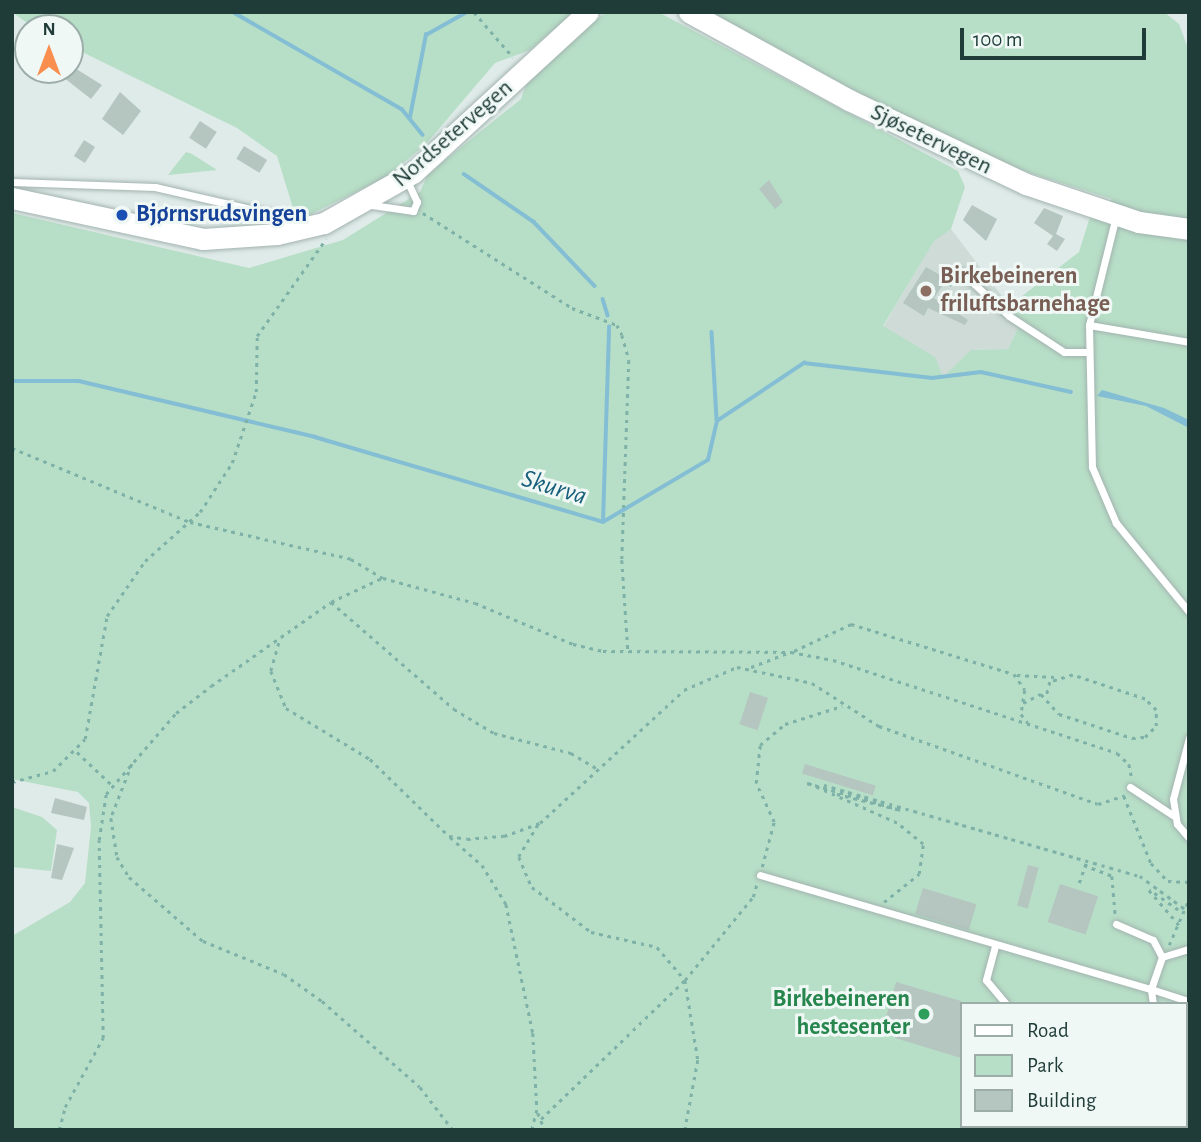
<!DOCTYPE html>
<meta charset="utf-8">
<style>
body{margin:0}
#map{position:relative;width:1201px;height:1142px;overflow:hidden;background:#dfebe8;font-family:"Alegreya Sans",sans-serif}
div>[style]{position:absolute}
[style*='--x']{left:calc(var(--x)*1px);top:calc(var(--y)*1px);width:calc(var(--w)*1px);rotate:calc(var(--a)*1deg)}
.built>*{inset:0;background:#cedbd7}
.green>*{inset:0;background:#b7dec6}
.water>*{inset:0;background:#84bed4}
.stream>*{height:3.5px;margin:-1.75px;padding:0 1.75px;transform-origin:1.75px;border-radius:1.75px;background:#84bed4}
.building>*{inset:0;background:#b5c6c1;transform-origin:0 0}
.path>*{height:2.5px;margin-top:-1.25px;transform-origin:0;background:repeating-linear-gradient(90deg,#7eb1a7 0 3.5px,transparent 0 8.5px)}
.roads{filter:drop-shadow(0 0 2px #a2b3b0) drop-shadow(0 0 2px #a2b3b0)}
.lane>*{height:7px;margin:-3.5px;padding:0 3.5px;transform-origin:3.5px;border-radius:3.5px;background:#fff}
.street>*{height:14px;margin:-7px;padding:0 7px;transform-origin:7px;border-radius:7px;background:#fff}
.secondary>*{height:21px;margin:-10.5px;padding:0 10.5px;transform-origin:10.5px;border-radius:10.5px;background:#fff}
.path-bridge>*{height:2.5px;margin-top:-1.25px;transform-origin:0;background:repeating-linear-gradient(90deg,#7eb1a7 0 3.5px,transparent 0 8.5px)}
.dots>*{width:19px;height:19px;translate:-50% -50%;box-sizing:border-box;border:4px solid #f0f8f5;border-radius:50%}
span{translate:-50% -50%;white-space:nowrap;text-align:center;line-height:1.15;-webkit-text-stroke:6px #f0f8f5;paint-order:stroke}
.street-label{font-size:24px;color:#1f3c38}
.transit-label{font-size:24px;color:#164399;font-weight:700}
.left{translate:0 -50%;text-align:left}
.education-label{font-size:24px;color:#785e54;font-weight:700}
.leisure-label{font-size:24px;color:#27864d;font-weight:700}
.right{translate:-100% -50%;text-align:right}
.water-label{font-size:26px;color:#175e7b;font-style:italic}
.frame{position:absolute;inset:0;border:14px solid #1f3c38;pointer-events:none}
.legend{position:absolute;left:960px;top:1002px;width:228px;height:126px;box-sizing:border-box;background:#f0f8f5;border:2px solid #9cada9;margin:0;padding:9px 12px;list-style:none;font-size:21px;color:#1f3c38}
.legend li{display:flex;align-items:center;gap:14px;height:35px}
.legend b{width:35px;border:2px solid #9cada9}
.north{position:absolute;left:14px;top:14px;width:70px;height:70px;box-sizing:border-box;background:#f0f8f5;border:2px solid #9cada9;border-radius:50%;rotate:0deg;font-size:19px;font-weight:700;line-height:28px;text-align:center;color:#1f3c38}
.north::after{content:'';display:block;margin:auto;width:24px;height:32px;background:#f98e4f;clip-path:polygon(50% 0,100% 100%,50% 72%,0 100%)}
.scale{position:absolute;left:960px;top:28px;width:186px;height:32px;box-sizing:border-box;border:4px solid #1f3c38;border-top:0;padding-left:9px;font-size:21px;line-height:24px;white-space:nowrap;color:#1f3c38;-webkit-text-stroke:5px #f0f8f5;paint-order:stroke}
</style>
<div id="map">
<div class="built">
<div style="clip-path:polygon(951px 229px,1008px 304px,1000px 314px,1018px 328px,1008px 349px,971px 350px,943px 378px,934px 357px,883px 327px,934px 240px)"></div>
</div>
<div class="green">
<div style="clip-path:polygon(12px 12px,574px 12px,530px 50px,495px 63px,426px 144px,386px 177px,297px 221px,277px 156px,237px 128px,70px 46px,70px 28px,34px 28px)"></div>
<div style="clip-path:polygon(evenodd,606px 12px,658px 12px,958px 171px,965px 187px,951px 229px,934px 241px,883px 326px,935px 357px,943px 377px,971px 350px,1008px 349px,1018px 328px,999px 314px,1079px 252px,1089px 220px,1112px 199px,1008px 166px,841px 87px,708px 12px,1164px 12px,1179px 24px,1189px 51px,1189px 1130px,12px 1130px,12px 936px,70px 902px,85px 883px,91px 827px,89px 803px,78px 792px,12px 779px,12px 213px,249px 268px,343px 240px,420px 192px,428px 174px,521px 99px,529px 77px,606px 12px,961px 1004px,1185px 1004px,1185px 1126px,961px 1126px,961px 1004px)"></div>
<div style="clip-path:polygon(186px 152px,192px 154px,217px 170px,168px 175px)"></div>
<div style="clip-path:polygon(12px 807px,42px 817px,57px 830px,51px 871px,12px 867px)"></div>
</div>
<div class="water">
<div style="clip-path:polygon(1102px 390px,1164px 408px,1189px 420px,1189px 428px,1146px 406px,1097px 396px)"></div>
</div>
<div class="stream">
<div style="--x:233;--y:12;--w:195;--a:29.9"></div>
<div style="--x:402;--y:109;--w:33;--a:51"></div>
<div style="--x:410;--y:117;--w:84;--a:-79"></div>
<div style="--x:426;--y:35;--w:47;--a:-29.3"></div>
<div style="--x:464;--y:174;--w:85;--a:34.4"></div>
<div style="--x:534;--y:222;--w:88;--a:46.4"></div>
<div style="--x:603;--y:299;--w:17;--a:73"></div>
<div style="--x:712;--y:332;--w:88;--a:86.7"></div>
<div style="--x:12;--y:381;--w:67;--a:0"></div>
<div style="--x:79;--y:381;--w:243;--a:13.3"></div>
<div style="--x:315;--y:437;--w:300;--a:16.4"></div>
<div style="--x:603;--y:522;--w:122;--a:-30.6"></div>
<div style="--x:708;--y:460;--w:40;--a:-77"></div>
<div style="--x:717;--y:421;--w:105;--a:-33.7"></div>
<div style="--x:804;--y:363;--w:129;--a:6.7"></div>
<div style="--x:932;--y:378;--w:49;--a:-7"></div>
<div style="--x:981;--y:372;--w:92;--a:12.5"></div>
<div style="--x:603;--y:522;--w:195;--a:-88.2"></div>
</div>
<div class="building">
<div style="clip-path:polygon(70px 65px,102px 85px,91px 99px,54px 70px)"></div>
<div style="clip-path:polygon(120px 92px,141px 111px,123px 135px,102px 119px)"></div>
<div style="left:200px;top:121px;width:20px;height:20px;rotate:33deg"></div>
<div style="left:84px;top:140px;width:13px;height:19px;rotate:32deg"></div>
<div style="left:244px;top:146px;width:27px;height:15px;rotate:31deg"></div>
<div style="clip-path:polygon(769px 180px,783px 202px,775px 209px,759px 189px)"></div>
<div style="clip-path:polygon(972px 205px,997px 219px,986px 241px,963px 220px)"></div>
<div style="clip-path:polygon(1044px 208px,1063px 216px,1056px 234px,1065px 239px,1057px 251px,1047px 244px,1053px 236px,1034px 223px)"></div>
<div style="clip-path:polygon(926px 267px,947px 279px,934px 298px,968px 320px,965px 325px,928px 308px,924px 316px,903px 303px)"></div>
<div style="left:750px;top:692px;width:19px;height:34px;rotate:18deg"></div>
<div style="left:805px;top:764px;width:74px;height:10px;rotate:17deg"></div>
<div style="clip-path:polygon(55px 798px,87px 807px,84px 820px,51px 813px)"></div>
<div style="clip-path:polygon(57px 844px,74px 848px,62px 880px,51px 878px)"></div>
<div style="left:1028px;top:865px;width:11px;height:42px;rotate:15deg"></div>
<div style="left:1060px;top:884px;width:40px;height:40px;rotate:18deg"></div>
<div style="left:923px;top:888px;width:56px;height:27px;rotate:17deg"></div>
<div style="clip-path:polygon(896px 982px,961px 1001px,961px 1058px,895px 1038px,898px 1028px,884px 1024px)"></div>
</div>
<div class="path">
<div style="--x:474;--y:12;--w:60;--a:49.1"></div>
<div style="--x:423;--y:213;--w:177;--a:32.5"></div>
<div style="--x:572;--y:308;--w:48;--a:20.7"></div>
<div style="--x:617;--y:325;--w:11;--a:63"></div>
<div style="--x:622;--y:335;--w:26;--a:74"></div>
<div style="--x:629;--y:360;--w:200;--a:92"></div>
<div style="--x:622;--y:560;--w:90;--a:86.2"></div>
<div style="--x:940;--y:300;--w:25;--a:-58"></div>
<div style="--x:12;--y:448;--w:193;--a:22.6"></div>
<div style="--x:190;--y:522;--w:165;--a:12.9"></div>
<div style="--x:351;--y:559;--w:37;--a:31"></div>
<div style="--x:383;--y:578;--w:95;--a:15.2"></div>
<div style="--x:475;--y:603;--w:106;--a:22.7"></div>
<div style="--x:573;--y:644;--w:31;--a:13"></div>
<div style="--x:603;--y:651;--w:188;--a:0.3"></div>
<div style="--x:791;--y:652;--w:43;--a:10.8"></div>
<div style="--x:833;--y:660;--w:299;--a:18.1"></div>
<div style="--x:1117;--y:753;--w:16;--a:43"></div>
<div style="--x:1129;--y:764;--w:16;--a:79"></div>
<div style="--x:331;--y:602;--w:163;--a:41"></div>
<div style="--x:454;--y:709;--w:47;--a:31"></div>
<div style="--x:494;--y:733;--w:80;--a:14.6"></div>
<div style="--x:571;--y:753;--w:29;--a:31"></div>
<div style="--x:279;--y:643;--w:29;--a:106"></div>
<div style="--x:271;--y:671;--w:40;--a:68"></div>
<div style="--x:286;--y:708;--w:98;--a:31.3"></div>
<div style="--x:370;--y:759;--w:110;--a:44.3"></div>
<div style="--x:449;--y:836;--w:18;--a:9"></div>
<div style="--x:467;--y:839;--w:37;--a:-5"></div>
<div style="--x:504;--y:836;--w:38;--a:-20"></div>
<div style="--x:540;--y:823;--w:196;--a:-42.7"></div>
<div style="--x:684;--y:690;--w:58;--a:-23.5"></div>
<div style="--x:737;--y:667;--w:77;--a:12"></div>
<div style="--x:812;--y:683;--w:80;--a:32.7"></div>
<div style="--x:879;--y:726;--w:232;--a:19.6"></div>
<div style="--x:1098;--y:804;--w:28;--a:-18"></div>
<div style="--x:794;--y:651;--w:63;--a:-25.3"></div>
<div style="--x:851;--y:624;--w:170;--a:17.1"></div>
<div style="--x:1014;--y:674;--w:19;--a:55"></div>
<div style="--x:1025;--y:690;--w:24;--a:99"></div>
<div style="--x:1021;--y:714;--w:11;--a:52"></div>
<div style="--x:751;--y:667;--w:40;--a:-21"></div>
<div style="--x:1017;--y:675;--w:38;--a:3"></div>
<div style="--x:1023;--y:703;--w:20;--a:-27"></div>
<div style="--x:1041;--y:694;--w:27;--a:48"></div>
<div style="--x:1059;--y:714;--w:77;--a:18.2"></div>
<div style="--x:1132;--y:738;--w:13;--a:-4"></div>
<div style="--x:1145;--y:737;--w:16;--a:-45"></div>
<div style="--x:1156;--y:726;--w:16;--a:-90"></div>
<div style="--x:1156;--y:710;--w:16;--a:-135"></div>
<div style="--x:1145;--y:699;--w:76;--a:-161.6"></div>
<div style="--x:1073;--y:675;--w:24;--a:163"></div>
<div style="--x:1050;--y:682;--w:16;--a:104"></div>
<div style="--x:77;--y:752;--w:48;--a:43.3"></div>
<div style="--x:132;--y:764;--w:58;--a:111.3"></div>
<div style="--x:111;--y:818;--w:39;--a:81"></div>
<div style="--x:117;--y:857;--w:23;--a:59"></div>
<div style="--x:129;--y:877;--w:98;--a:40.9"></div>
<div style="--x:203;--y:941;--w:87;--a:22.2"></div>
<div style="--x:284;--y:974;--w:47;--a:35.4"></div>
<div style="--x:322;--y:1001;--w:130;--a:41.3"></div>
<div style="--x:420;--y:1087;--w:54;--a:52.5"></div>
<div style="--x:12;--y:782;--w:42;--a:-15"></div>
<div style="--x:53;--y:771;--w:45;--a:-45"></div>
<div style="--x:85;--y:739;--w:125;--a:-79.9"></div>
<div style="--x:107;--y:616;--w:67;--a:-55.4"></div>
<div style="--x:145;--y:561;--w:74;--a:-41.7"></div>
<div style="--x:200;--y:512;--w:59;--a:-56.9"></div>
<div style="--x:232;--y:463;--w:75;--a:-71.3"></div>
<div style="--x:256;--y:392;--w:56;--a:-89"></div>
<div style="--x:257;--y:336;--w:119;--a:-54.6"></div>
<div style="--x:837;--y:794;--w:66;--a:14"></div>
<div style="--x:1124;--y:796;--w:72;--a:68.1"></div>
<div style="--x:1151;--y:863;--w:25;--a:47"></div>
<div style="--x:1168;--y:881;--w:21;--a:3"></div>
<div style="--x:538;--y:825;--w:37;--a:121"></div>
<div style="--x:519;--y:857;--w:33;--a:67"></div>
<div style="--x:532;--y:887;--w:74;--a:37.3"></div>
<div style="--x:591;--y:932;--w:68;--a:12.8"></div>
<div style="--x:657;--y:947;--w:43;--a:49.7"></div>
<div style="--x:685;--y:980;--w:81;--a:80.8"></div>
<div style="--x:698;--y:1060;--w:71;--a:100.5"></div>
<div style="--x:450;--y:837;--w:43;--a:41.2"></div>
<div style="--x:482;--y:865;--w:46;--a:58.4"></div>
<div style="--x:506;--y:904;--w:132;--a:78.2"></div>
<div style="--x:533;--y:1033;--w:77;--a:87"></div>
<div style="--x:537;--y:1110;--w:21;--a:104"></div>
<div style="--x:1084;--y:865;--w:30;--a:21"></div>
<div style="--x:1112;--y:876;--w:38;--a:85"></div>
<div style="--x:762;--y:867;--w:47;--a:-75.1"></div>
<div style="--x:774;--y:822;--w:43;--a:-114.8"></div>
<div style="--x:756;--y:783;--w:38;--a:-84"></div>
<div style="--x:760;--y:745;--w:33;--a:-40"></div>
<div style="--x:785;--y:724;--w:60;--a:-17.5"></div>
<div style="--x:1079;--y:883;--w:24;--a:-71"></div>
<div style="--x:884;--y:902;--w:45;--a:-38.7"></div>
<div style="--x:919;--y:874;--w:30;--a:-82"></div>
<div style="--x:923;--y:844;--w:33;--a:-141"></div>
<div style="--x:897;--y:823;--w:98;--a:-156"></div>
<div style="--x:807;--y:783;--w:98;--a:16"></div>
<div style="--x:1178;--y:910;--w:35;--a:-145"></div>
<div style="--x:1149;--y:890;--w:46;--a:49.4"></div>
<div style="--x:1169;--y:945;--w:50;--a:-66.5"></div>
<div style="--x:538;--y:1113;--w:18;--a:68"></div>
<div style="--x:541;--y:1119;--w:200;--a:-44"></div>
<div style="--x:685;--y:980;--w:107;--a:-50.7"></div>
<div style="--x:753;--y:897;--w:15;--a:-74"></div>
<div style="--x:59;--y:1130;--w:24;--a:-75"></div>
<div style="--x:65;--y:1107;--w:79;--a:-61.2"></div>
<div style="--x:103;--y:1038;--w:198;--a:-91.2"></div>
<div style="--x:99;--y:840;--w:47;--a:-81.3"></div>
<div style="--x:106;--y:794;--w:107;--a:-49.2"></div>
<div style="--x:176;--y:713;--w:44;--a:-37.6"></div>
<div style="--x:211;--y:686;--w:146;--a:-35"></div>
<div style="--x:331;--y:602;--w:56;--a:-25.2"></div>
</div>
<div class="roads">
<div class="lane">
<div style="--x:12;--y:182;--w:143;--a:2"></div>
<div style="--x:155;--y:187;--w:129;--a:13"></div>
<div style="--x:365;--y:204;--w:49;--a:8.3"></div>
<div style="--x:413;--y:211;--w:10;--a:-66"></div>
<div style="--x:417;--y:202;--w:26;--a:-115"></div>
<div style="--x:1116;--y:216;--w:112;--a:103.9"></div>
<div style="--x:1089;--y:325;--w:142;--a:88.8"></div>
<div style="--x:1092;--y:467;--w:61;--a:66.8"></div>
<div style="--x:1116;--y:523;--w:115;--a:50.6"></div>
<div style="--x:961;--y:272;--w:65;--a:42.5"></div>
<div style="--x:1009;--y:316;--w:66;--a:33.2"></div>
<div style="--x:1064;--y:352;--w:24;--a:0"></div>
<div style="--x:1089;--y:325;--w:101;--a:9.6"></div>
<div style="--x:1189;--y:738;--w:63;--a:104.7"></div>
<div style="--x:1173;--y:799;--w:25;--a:81"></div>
<div style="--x:1177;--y:824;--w:18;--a:49"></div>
<div style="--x:1130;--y:787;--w:53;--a:33.4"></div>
<div style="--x:760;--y:875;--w:407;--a:16.3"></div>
<div style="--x:1151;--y:989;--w:34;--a:-71"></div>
<div style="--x:1162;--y:957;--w:28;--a:-17"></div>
<div style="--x:1116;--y:924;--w:40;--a:23.4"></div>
<div style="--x:1153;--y:940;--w:19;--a:62"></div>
<div style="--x:995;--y:946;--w:35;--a:105"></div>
<div style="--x:986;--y:980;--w:31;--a:50"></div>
<div style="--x:1153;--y:1004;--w:15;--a:-98"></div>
<div style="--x:1151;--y:989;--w:40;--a:18"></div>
<div style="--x:1185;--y:1053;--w:4;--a:-27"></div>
<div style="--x:1010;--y:1130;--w:5;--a:-53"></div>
</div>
<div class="street">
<div style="--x:1165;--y:1126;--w:4;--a:76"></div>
</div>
<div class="secondary">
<div style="--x:689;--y:12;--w:183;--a:28.8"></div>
<div style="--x:849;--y:100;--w:196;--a:25.4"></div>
<div style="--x:1026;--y:184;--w:119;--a:18.6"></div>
<div style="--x:1139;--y:222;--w:50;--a:8"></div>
<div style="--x:12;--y:198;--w:195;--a:12.1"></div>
<div style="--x:203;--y:239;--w:74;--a:-3.9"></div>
<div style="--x:277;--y:234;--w:48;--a:-13.2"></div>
<div style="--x:324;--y:223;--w:103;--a:-29.5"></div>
<div style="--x:414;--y:172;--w:236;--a:-42.6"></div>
</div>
</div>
<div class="path-bridge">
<div style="--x:824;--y:785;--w:329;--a:16.1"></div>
<div style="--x:1140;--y:876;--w:61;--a:36.3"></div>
</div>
<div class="dots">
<div style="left:122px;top:215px;background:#1a4fb4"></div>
<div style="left:926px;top:291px;background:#8d6e63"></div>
<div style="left:924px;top:1014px;background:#2e9e5b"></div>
</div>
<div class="street-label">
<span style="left:453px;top:134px;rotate:-41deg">Nordsetervegen</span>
<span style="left:931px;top:140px;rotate:26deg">Sjøsetervegen</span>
</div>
<div class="transit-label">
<span class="left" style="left:136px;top:215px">Bjørnsrudsvingen</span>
</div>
<div class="education-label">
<span class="left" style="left:940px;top:291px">Birkebeineren<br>friluftsbarnehage</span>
</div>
<div class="leisure-label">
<span class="right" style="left:910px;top:1014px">Birkebeineren<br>hestesenter</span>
</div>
<div class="water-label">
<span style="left:554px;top:488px;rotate:17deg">Skurva</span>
</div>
<div class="frame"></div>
<ul class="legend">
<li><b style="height:9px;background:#fff"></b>Road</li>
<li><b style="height:19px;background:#b7dec6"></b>Park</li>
<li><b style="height:19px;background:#b5c6c1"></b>Building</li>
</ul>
<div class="north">N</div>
<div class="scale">100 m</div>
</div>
